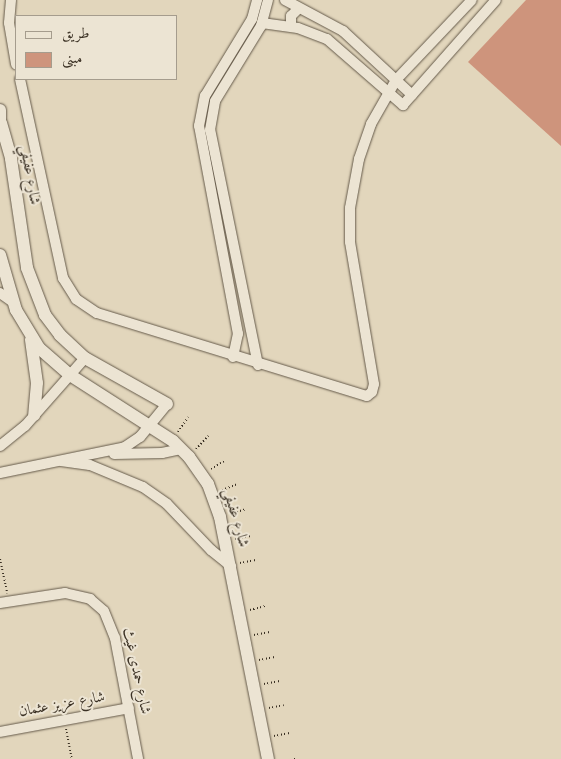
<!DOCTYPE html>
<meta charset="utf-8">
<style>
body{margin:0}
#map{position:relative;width:561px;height:759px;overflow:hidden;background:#e2d6bc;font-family:"Old Standard TT",Amiri,serif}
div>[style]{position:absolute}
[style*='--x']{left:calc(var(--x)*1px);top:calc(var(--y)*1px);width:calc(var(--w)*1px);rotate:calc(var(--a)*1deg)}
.building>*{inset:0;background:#ce947c}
.path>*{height:2px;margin-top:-1px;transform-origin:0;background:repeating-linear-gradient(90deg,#3b3124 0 1px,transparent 0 3.5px)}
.roads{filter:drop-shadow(0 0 1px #655a4a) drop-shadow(0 0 1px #655a4a)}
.minor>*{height:10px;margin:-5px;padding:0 5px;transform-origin:5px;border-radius:5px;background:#ece4d3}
.tertiary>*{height:12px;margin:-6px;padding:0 6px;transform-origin:6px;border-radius:6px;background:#ece4d3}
span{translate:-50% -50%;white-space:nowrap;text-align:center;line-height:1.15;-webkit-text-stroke:4px #ece4d3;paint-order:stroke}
.street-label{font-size:15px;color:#3b3124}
.legend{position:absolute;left:15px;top:15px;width:162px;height:65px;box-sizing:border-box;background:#ece4d3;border:1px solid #a59c8d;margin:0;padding:6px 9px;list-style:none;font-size:15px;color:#3b3124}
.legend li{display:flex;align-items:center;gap:10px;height:25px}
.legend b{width:25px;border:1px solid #a59c8d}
</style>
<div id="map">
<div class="building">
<div style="clip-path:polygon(526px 0,561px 0,561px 146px,468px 62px)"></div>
</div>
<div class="path">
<div style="--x:178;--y:432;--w:18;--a:-56"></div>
<div style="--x:196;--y:449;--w:18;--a:-47"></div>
<div style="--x:211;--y:469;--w:17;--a:-31"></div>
<div style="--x:222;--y:490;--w:17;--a:-21"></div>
<div style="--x:230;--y:514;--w:17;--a:-17"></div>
<div style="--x:235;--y:539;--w:16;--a:-11"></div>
<div style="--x:0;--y:559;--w:35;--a:78"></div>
<div style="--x:240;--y:563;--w:16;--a:-11"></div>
<div style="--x:250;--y:610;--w:16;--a:-15"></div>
<div style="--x:254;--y:635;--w:16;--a:-11"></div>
<div style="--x:259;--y:660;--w:16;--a:-11"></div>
<div style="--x:264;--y:684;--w:16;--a:-11"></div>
<div style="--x:269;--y:708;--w:15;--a:-11"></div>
<div style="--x:66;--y:729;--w:31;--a:79"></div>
<div style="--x:274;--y:736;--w:16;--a:-11"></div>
<div style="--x:294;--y:759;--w:1;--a:0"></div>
</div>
<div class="roads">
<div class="minor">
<div style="--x:11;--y:0;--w:23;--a:95"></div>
<div style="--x:9;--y:23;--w:42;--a:80.3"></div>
<div style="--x:285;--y:0;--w:66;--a:28.1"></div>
<div style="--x:343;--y:31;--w:94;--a:42.8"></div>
<div style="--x:262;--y:23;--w:36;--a:8"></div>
<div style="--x:298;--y:28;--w:31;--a:21"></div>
<div style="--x:327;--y:39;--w:101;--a:41"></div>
<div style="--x:403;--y:105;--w:140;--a:-48.5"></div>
<div style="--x:291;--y:26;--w:10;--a:-90"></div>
<div style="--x:291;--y:16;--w:10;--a:-45"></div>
<div style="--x:20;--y:79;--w:204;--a:77.8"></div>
<div style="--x:63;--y:278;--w:25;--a:58"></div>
<div style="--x:76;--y:299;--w:25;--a:34"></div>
<div style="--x:97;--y:313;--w:282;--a:17.1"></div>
<div style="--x:367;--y:396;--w:6;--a:-39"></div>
<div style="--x:372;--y:392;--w:8;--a:-76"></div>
<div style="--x:374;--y:384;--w:144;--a:-99.6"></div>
<div style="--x:350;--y:242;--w:34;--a:-90"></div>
<div style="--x:350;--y:208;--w:50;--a:-79.6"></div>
<div style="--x:359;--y:159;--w:37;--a:-71"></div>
<div style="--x:371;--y:124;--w:51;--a:-60.4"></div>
<div style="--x:396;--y:80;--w:110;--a:-46.5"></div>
<div style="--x:0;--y:293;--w:16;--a:35"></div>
<div style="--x:233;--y:357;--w:24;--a:-78"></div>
<div style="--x:238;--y:334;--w:212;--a:-100.6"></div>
<div style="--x:199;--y:126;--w:31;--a:-79"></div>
<div style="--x:205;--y:96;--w:90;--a:-58.6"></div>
<div style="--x:252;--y:19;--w:20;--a:-75"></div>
<div style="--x:258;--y:365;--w:240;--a:-101.5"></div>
<div style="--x:210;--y:130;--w:29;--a:-80"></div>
<div style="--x:215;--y:101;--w:88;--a:-58.5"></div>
<div style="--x:261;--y:26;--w:27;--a:-75"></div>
<div style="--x:0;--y:446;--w:32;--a:-39"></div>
<div style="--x:25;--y:426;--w:91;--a:-48.6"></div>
<div style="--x:114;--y:454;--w:48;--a:-1.2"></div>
<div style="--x:162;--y:453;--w:19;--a:-12"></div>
<div style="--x:61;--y:461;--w:29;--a:8"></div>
<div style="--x:90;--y:465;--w:57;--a:22.5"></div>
<div style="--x:143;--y:487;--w:29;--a:35"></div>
<div style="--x:167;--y:504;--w:64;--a:46.3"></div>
<div style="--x:211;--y:550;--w:26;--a:39"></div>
<div style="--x:0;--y:473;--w:128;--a:-11.7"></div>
<div style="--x:125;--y:447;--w:18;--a:-34"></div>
<div style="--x:140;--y:437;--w:43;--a:-50.7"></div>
<div style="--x:0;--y:603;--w:66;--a:-8.7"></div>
<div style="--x:65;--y:593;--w:26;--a:13"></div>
<div style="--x:90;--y:599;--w:18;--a:41"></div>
<div style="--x:104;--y:611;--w:29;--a:68"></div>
<div style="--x:115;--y:638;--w:123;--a:79.2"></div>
<div style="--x:0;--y:732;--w:131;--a:-10.5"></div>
</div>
<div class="tertiary">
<div style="--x:0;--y:110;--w:20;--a:90"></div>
<div style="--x:1;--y:123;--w:37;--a:74"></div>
<div style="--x:11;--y:159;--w:110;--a:81.6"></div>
<div style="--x:27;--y:268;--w:50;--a:69"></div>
<div style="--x:45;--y:315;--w:25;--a:53"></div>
<div style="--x:60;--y:335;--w:34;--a:43"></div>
<div style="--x:85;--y:358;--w:94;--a:29.3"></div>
<div style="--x:0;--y:255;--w:57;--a:73.8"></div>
<div style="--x:16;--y:310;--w:44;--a:58.8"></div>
<div style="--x:39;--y:348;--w:41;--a:41.1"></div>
<div style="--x:70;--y:375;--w:122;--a:32.7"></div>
<div style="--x:173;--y:441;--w:23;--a:45"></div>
<div style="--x:189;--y:457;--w:33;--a:55"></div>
<div style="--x:208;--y:484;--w:35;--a:70"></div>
<div style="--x:220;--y:517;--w:247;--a:78.8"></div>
<div style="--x:31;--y:340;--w:43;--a:82.1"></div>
<div style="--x:37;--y:383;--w:32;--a:95"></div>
</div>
</div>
<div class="street-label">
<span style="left:29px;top:175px;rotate:80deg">شارع عفيفي</span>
<span style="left:235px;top:518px;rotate:74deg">شارع عفيفي</span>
<span style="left:136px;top:671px;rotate:78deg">شارع حمدى غيث</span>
<span style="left:62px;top:705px;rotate:-10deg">شارع عزيز عثمان</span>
</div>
<ul class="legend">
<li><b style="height:6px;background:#ece4d3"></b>طريق</li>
<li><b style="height:14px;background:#ce947c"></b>مبنى</li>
</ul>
</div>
